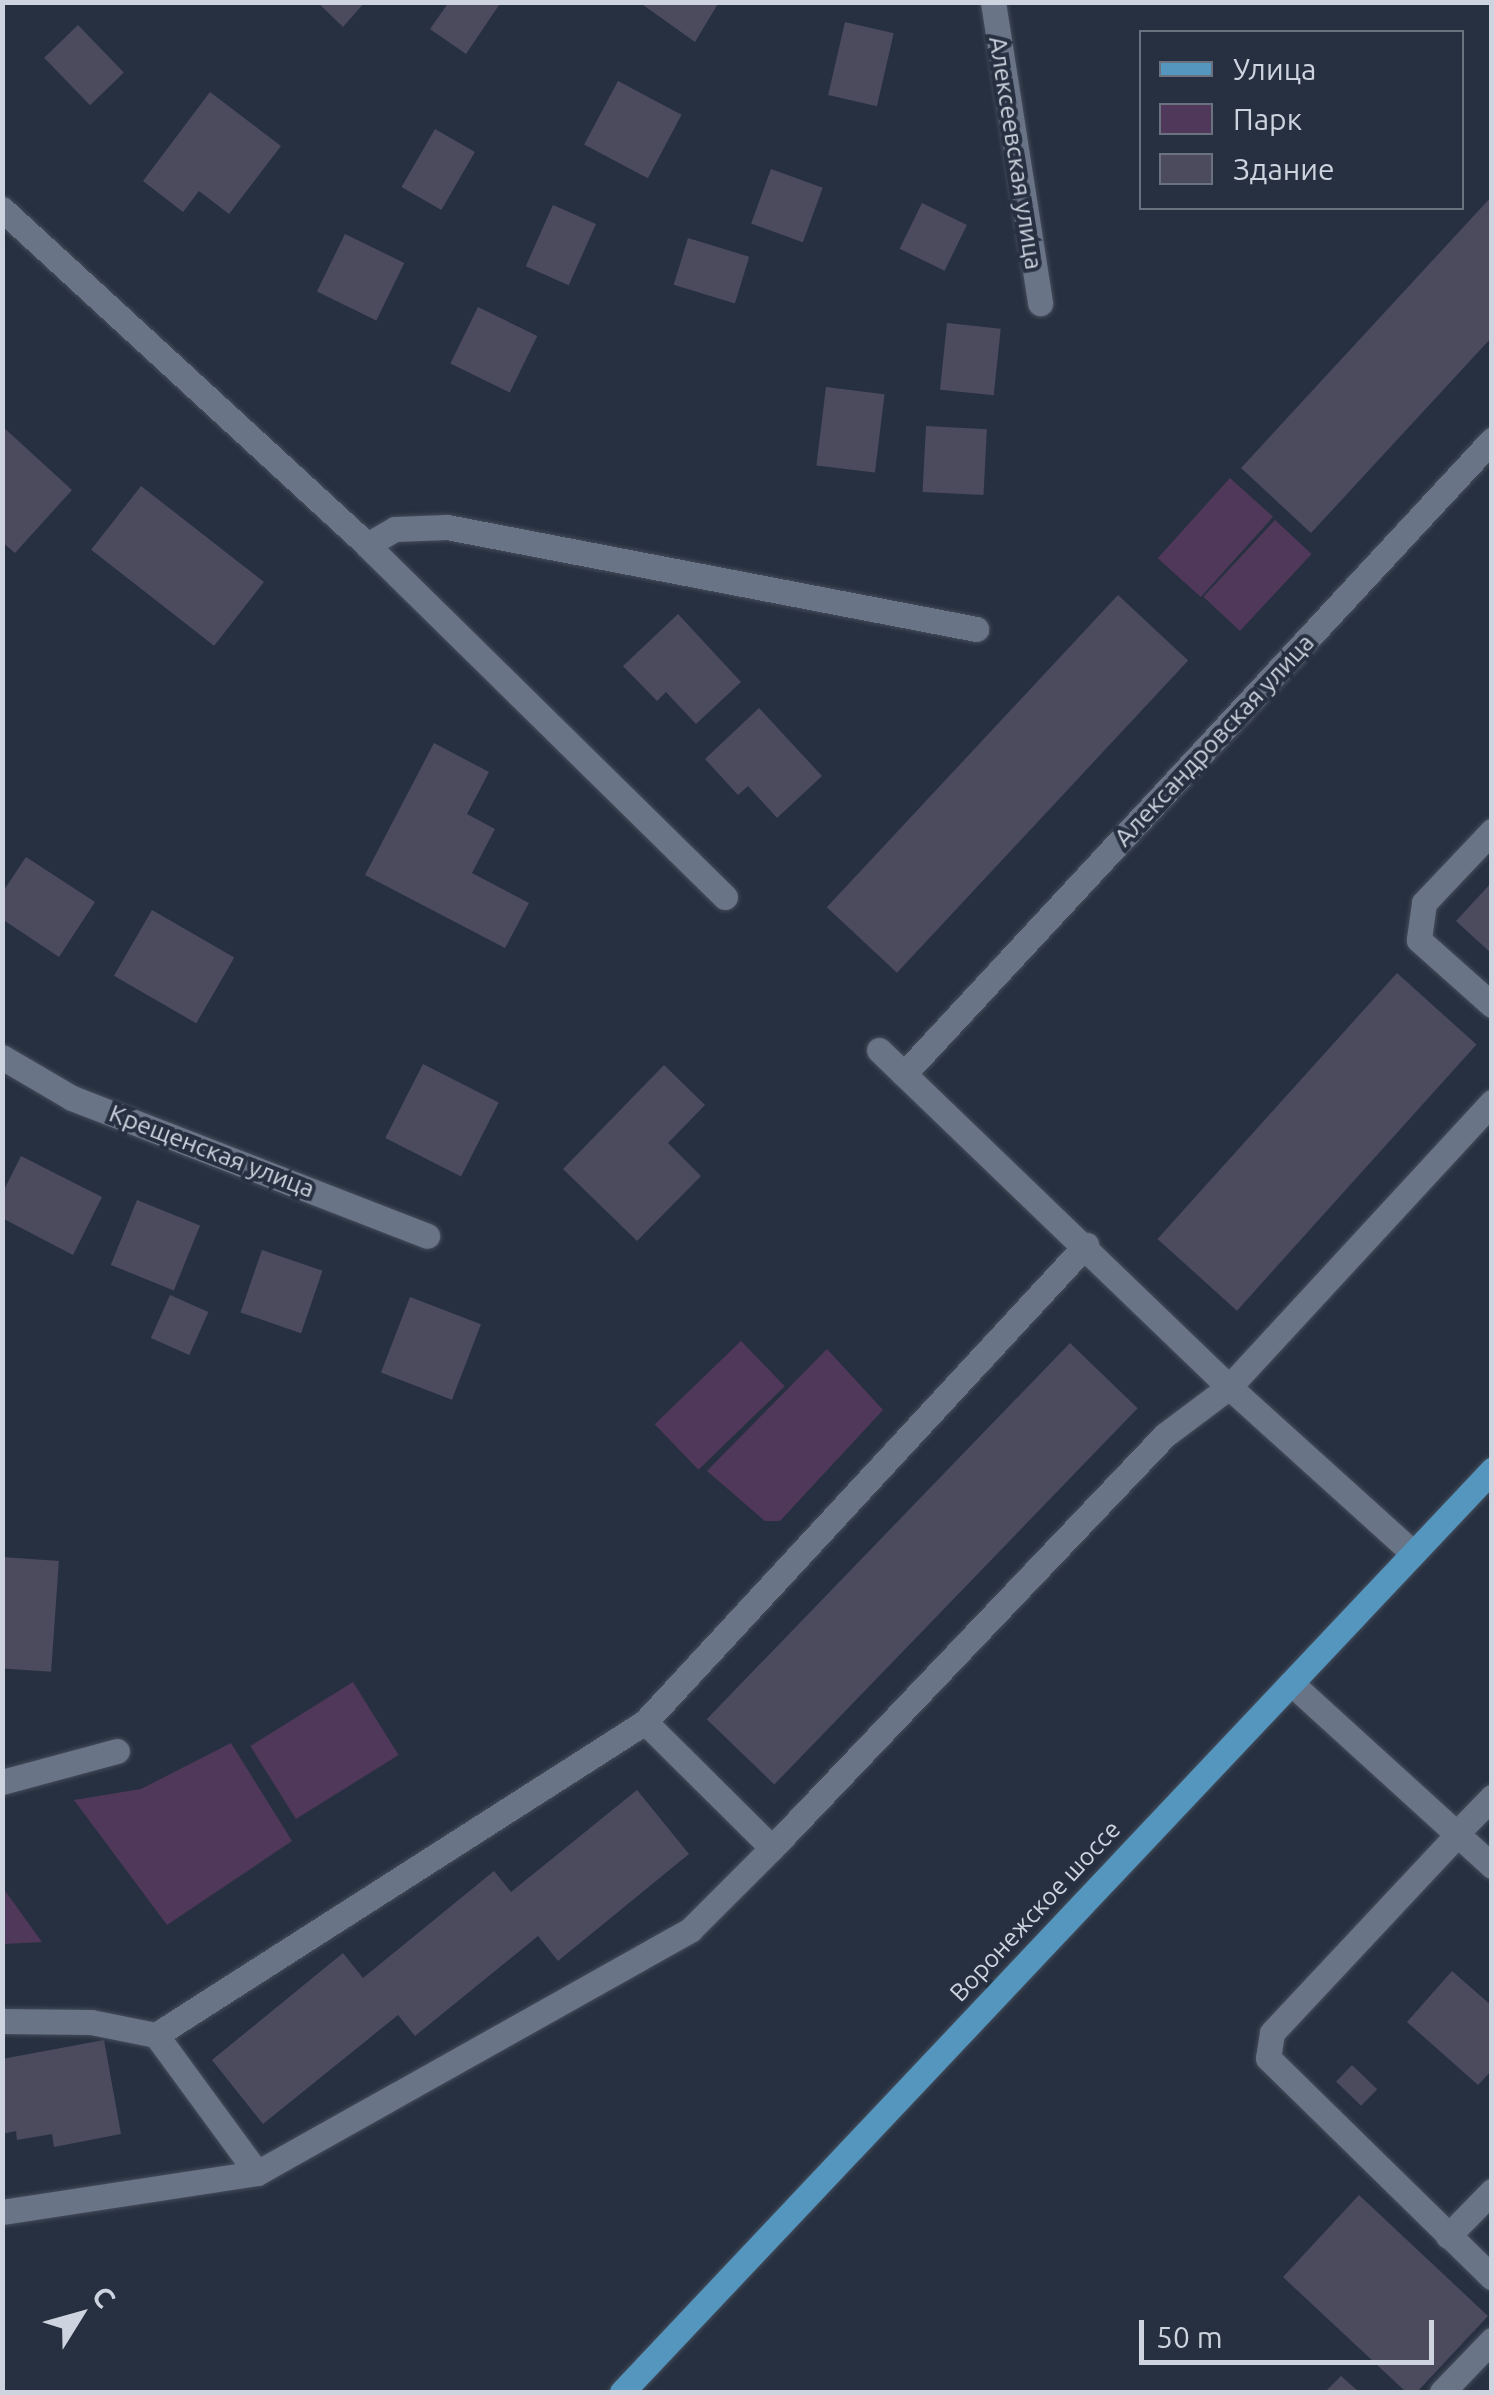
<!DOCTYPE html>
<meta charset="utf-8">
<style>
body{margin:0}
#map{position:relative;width:1494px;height:2395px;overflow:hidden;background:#273040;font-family:Ubuntu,sans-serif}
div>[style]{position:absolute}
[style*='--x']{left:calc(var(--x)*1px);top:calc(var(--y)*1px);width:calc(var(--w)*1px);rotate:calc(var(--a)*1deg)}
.green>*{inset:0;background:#50385b;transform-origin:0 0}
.building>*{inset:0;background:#4c4b5e;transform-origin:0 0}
.roads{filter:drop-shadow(0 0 2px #454d5b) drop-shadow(0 0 2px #454d5b)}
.minor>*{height:25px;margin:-12.5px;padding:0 12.5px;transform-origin:12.5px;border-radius:12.5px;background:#6a7487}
.major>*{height:25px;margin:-12.5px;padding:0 12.5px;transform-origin:12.5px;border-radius:12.5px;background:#5496be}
span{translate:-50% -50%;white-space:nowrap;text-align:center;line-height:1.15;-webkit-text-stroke:8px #273040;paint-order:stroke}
.street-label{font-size:25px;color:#ced4df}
.frame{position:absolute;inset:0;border:5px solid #ced4df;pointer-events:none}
.legend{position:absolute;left:1139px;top:30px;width:325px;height:180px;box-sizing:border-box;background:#273040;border:2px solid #6a7280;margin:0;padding:12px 18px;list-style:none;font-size:30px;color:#ced4df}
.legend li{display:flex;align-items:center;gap:20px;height:50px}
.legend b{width:50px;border:2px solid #6a7280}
.north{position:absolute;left:30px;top:2265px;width:100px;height:100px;-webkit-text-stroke:8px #273040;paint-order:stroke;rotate:53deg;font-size:28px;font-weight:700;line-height:40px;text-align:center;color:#ced4df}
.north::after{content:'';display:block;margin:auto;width:35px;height:45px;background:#ced4df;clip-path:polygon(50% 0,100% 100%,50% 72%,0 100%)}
.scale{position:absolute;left:1139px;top:2320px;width:295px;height:45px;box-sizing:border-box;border:5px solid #ced4df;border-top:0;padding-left:12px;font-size:30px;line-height:35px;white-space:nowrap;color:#ced4df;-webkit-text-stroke:8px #273040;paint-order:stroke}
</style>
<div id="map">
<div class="green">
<div style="left:1230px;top:478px;width:58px;height:108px;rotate:42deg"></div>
<div style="left:1275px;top:520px;width:50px;height:105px;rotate:43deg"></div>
<div style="left:741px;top:1341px;width:63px;height:120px;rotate:46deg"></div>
<div style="clip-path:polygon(827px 1349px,883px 1410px,780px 1521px,765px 1521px,707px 1471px)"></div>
<div style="left:353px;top:1682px;width:86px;height:121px;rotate:58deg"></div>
<div style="clip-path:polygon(231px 1743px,292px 1841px,167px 1925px,74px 1800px,141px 1789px)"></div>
<div style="clip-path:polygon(2px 1888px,3px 1888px,42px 1942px,3px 1944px)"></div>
</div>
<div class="building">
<div style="clip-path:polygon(317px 2px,365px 2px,343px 27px)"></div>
<div style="clip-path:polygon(449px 2px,501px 2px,466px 54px,430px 29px)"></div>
<div style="clip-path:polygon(639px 2px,719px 2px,695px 42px)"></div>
<div style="left:845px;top:22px;width:50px;height:75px;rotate:13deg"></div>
<div style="left:78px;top:25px;width:66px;height:47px;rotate:46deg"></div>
<div style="left:618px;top:81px;width:72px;height:72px;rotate:28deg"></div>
<div style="clip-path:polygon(210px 92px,281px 146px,229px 214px,199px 191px,183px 212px,143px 181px)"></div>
<div style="left:435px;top:129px;width:46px;height:67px;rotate:30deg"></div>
<div style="left:771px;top:169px;width:55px;height:58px;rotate:20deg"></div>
<div style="clip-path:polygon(1492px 196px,1492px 337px,1311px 533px,1241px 468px)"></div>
<div style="left:922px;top:203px;width:50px;height:51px;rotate:26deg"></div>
<div style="left:553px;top:205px;width:47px;height:67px;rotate:24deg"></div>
<div style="left:345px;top:234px;width:66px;height:64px;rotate:26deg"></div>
<div style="left:688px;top:238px;width:64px;height:49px;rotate:17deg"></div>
<div style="left:478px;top:307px;width:66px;height:63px;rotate:26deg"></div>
<div style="left:947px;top:323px;width:54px;height:67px;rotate:6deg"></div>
<div style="left:826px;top:387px;width:59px;height:79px;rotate:7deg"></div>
<div style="clip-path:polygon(2px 426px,72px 490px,15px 553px,2px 542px)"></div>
<div style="left:926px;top:426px;width:61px;height:66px;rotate:3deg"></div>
<div style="left:141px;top:486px;width:156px;height:81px;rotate:38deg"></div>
<div style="left:1118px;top:595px;width:96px;height:427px;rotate:43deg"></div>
<div style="clip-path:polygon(678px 614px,741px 682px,696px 724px,666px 692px,657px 701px,623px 666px)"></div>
<div style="clip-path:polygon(759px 708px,822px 776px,777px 818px,748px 786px,738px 795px,705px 759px)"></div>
<div style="clip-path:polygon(434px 743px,489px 772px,467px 814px,495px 829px,472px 873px,529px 903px,505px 948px,365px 875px)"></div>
<div style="clip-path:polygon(26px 857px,95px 902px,59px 957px,2px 919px,2px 893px)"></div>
<div style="clip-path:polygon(1492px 882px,1492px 954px,1456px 921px)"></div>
<div style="left:152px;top:910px;width:95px;height:76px;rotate:30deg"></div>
<div style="left:1397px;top:973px;width:107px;height:358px;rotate:42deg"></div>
<div style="left:423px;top:1064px;width:85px;height:83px;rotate:27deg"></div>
<div style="clip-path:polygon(664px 1065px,705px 1105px,668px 1143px,701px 1176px,637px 1241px,563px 1169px)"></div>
<div style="clip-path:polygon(21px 1156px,102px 1197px,73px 1255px,2px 1218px,2px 1194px)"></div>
<div style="left:137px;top:1200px;width:68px;height:70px;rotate:22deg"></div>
<div style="left:262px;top:1250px;width:64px;height:66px;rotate:19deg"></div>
<div style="left:170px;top:1295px;width:42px;height:47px;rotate:24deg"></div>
<div style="left:410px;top:1297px;width:76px;height:81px;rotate:21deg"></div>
<div style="left:1070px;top:1343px;width:94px;height:523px;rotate:44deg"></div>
<div style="left:2px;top:1557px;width:57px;height:111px;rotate:4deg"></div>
<div style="clip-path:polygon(637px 1790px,689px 1854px,558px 1961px,538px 1936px,415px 2036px,398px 2015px,263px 2124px,212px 2060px,343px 1953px,363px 1978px,494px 1871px,511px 1892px)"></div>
<div style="clip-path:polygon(1452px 1971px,1492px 2006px,1492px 2070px,1478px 2085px,1407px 2022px)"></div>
<div style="clip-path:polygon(104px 2040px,121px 2134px,54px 2147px,52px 2134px,17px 2140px,16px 2131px,2px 2134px,2px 2059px)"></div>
<div style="left:1352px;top:2065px;width:35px;height:23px;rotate:44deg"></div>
<div style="clip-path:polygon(1359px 2195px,1488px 2316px,1417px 2392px,1406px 2392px,1283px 2277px)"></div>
<div style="clip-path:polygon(1341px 2376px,1359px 2392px,1325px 2392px)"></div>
</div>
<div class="roads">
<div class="minor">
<div style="--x:993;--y:2;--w:305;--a:81.1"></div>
<div style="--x:2;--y:209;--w:496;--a:42.6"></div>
<div style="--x:367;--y:545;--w:502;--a:44.52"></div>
<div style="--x:367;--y:545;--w:32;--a:-30"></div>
<div style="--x:395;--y:529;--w:52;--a:-2.2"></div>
<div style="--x:447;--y:527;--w:539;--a:10.91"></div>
<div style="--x:1492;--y:831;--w:99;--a:133.4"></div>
<div style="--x:1424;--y:903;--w:37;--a:98"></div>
<div style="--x:1419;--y:940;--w:98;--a:41.7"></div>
<div style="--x:879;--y:1050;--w:35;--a:44"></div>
<div style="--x:2;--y:1057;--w:81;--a:30.4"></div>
<div style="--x:72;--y:1098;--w:381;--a:21.2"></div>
<div style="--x:1413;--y:1553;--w:248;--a:-137.9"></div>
<div style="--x:1229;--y:1387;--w:451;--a:-136.1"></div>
<div style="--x:904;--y:1074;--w:865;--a:-47.16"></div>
<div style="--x:1291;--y:1683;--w:272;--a:42.3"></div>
<div style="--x:2;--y:1782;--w:119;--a:-15.1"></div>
<div style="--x:1456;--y:1834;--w:52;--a:-45.8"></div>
<div style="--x:1457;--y:1835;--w:271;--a:133.1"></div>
<div style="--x:1272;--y:2033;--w:25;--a:99"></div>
<div style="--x:1268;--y:2058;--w:313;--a:44.4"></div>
<div style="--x:772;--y:1848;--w:570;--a:-46.42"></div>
<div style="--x:1165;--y:1435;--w:80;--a:-36.9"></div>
<div style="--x:1229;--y:1387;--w:388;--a:-47.3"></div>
<div style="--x:2;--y:2021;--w:89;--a:0.6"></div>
<div style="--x:91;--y:2022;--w:66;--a:11.3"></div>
<div style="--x:156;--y:2035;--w:581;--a:-32.62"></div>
<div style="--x:156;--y:2035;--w:171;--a:53.8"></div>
<div style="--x:257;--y:2173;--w:497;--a:-29.3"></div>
<div style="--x:690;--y:1930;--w:116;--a:-45"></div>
<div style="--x:772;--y:1848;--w:179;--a:-135.2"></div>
<div style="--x:645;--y:1722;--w:650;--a:-47.25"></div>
<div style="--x:2;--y:2212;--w:258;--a:-8.7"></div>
<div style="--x:1448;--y:2236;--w:63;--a:-45.6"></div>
<div style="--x:1442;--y:2392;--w:72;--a:-46.1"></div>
</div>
<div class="major">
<div style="--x:622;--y:2392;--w:1268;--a:-46.66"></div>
</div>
</div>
<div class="street-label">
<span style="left:1016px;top:153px;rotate:81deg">Алексеевская улица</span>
<span style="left:1214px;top:740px;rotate:-47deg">Александровская улица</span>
<span style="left:212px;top:1151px;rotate:21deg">Крещенская улица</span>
<span style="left:1035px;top:1911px;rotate:-47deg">Воронежское шоссе</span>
</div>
<div class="frame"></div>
<ul class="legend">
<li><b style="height:12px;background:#5496be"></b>Улица</li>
<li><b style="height:28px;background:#50385b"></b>Парк</li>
<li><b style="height:28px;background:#4c4b5e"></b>Здание</li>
</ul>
<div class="north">С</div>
<div class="scale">50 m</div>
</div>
